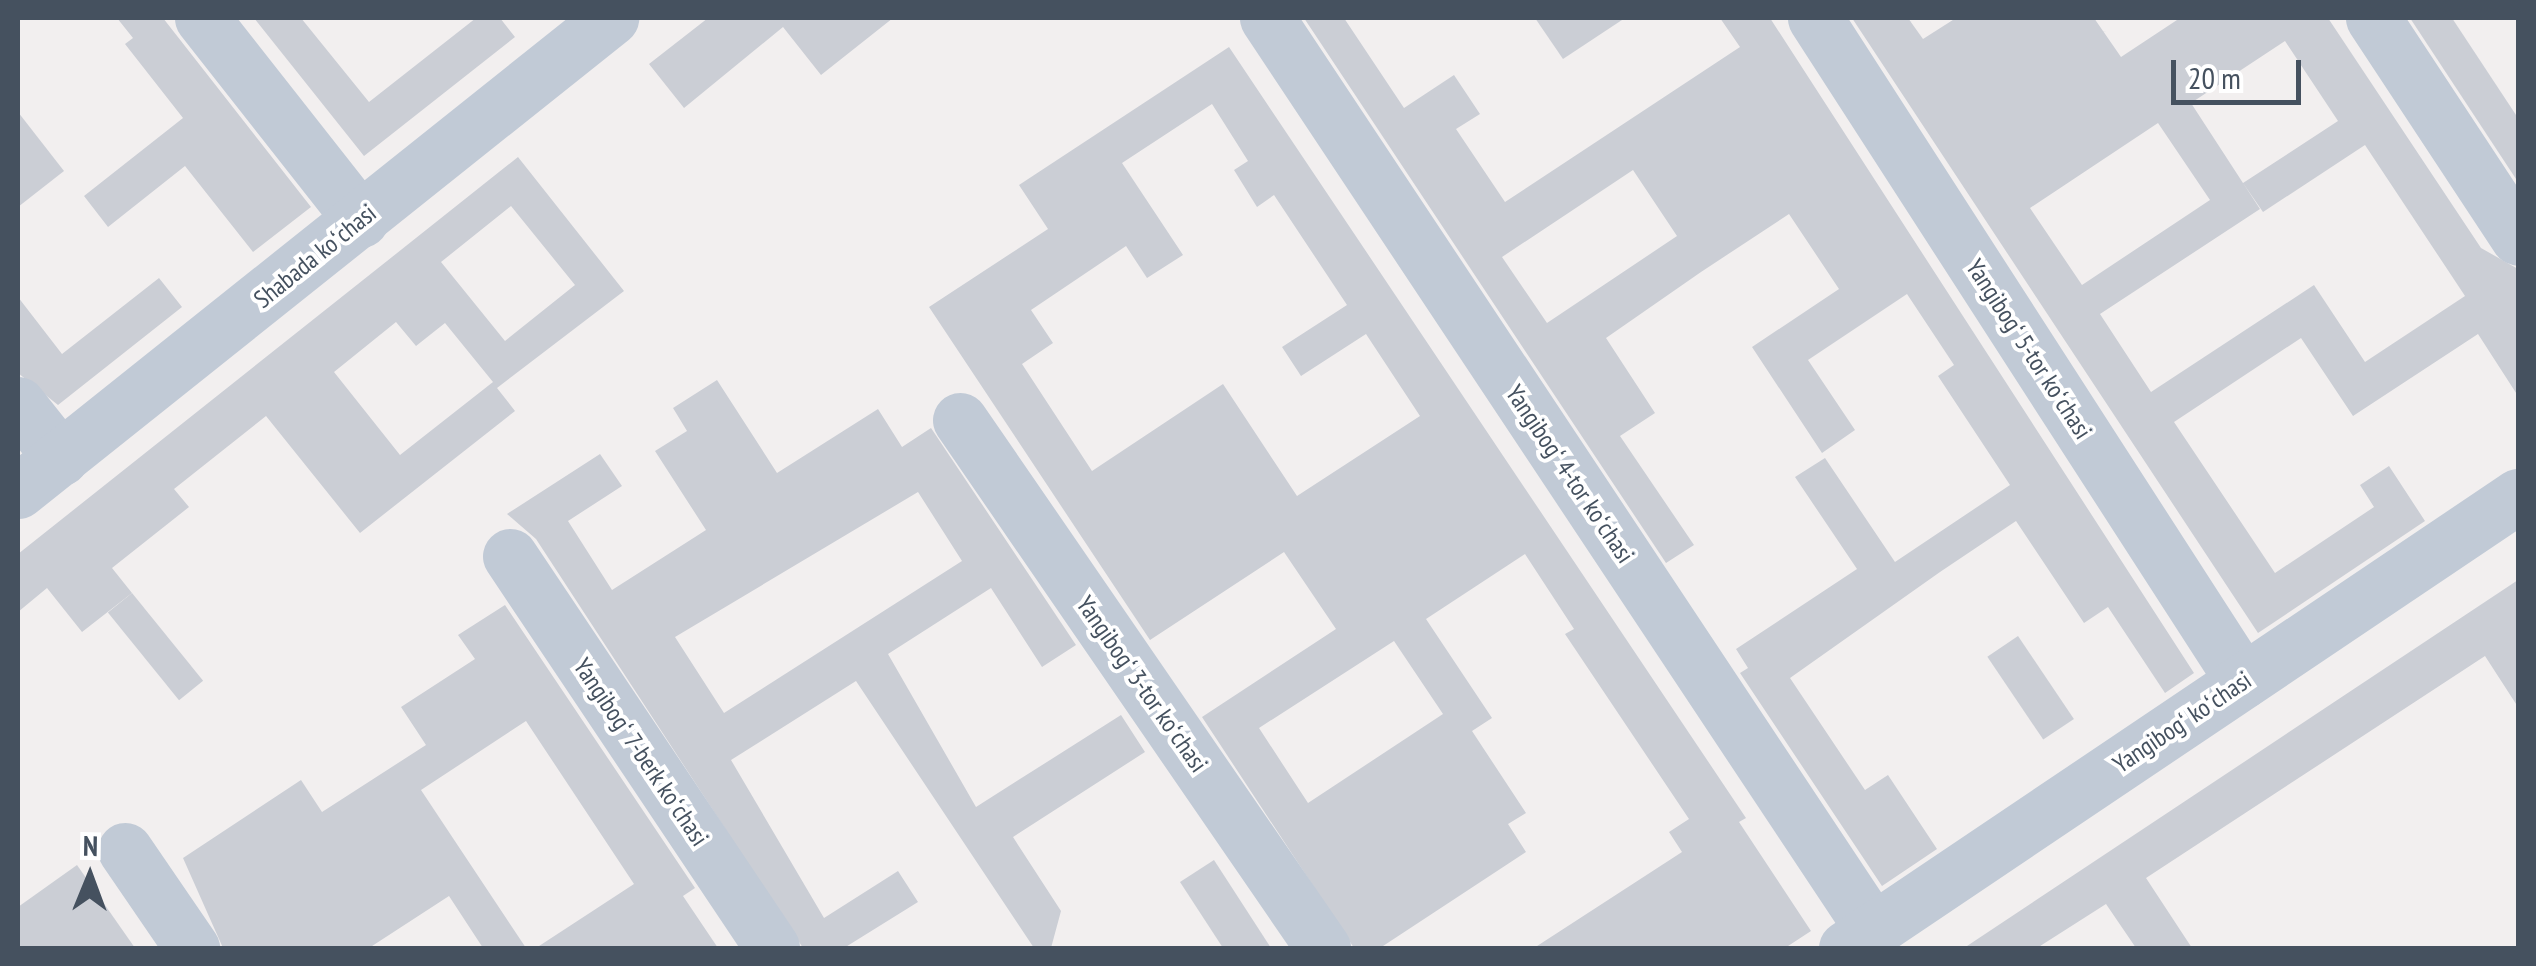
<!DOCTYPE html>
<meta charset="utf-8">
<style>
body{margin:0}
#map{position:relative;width:2536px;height:966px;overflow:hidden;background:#f2efef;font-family:"PT Sans Narrow",sans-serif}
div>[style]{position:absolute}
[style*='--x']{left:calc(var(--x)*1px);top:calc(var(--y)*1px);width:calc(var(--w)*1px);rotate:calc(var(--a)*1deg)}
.building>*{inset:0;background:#cbced5;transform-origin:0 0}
.minor>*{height:55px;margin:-27.5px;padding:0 27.5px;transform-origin:27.5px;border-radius:27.5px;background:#c1cad6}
span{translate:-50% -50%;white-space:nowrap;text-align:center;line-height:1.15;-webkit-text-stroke:8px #fff;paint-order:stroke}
.street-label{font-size:25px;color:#45515f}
.frame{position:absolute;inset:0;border:20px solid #45515f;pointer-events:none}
.north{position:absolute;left:40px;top:826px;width:100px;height:100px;-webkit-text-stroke:8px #fff;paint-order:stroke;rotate:1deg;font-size:28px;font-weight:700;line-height:40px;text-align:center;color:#45515f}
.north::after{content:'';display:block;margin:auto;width:35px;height:45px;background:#45515f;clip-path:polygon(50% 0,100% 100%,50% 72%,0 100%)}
.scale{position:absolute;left:2171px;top:60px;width:130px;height:45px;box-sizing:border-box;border:5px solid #45515f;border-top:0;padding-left:12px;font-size:30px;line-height:35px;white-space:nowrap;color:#45515f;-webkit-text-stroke:8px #fff;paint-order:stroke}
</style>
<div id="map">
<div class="building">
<div style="clip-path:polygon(117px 18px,163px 18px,311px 207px,253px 252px,185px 166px,108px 227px,84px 196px,183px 118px,125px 44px,133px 38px)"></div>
<div style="clip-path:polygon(254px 18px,301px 18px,369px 102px,476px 18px,500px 18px,515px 37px,364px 156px)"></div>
<div style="clip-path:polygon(708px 18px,893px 18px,821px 75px,783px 27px,684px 108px,649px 64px)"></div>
<div style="clip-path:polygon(evenodd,1304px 18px,1344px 18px,1404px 108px,1454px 75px,1480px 114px,1456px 129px,1505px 202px,1740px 47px,1720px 18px,1770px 18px,2194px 673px,2165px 693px,2108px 607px,2084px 623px,2016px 521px,1940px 572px,1790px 678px,1865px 790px,1888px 775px,1937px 849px,1882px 886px,1740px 673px,1748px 668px,1736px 649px,1857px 569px,1795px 477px,1825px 458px,1895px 562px,2010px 485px,1938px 376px,1954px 365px,1907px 294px,1808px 360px,1855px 430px,1822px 453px,1752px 347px,1839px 289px,1789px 214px,1701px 272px,1606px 338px,1655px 413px,1620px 436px,1694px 545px,1666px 563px,1304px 18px,1633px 170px,1677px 236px,1547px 323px,1502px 257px,1633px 170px)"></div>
<div style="clip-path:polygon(1535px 18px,1625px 18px,1563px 59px)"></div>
<div style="clip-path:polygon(evenodd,1852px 18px,1908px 18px,1923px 39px,1956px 18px,2094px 18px,2121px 57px,2180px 18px,2328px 18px,2481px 248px,2518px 269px,2518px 396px,2478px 334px,2353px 416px,2301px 338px,2174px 422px,2275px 573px,2374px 507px,2360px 485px,2389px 466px,2425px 521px,2258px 633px,1852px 18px,2285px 41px,2338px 121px,2243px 183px,2191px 103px,2285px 41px,1852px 18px,2158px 123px,2210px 200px,2082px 285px,2030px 208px,2158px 123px,1852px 18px,2365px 145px,2465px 296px,2365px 362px,2314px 285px,2151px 392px,2100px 314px,2260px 209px,2243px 183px,2263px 212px,2365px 145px)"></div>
<div style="clip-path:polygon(2410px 18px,2452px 18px,2518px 118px,2518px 182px)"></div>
<div style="clip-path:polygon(evenodd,1229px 47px,1746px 818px,1739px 822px,1811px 931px,1785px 948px,1534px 948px,1682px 852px,1669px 832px,1689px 819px,1565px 634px,1574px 629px,1525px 554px,1426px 619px,1492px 718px,1472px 731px,1526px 813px,1508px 824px,1526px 852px,1380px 948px,1354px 948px,1202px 717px,1336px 629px,1284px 552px,1150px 640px,929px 307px,1048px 229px,1019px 185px,1229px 47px,1212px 104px,1248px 161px,1234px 170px,1257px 207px,1274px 195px,1347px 305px,1282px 347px,1301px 376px,1366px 334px,1420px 416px,1297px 496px,1223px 384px,1092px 471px,1022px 364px,1053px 343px,1031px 310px,1126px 246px,1147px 278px,1183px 255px,1122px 163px,1212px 104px,1229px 47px,1394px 641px,1443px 714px,1308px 803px,1259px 728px,1394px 641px)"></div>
<div style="clip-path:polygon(18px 112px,64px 171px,18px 207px)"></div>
<div style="clip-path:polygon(evenodd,518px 157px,624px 291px,497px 388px,515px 411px,360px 533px,266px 416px,174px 489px,189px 507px,112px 568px,132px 593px,82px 632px,47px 588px,18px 612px,18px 554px,518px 157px,511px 206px,575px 285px,505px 341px,441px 262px,511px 206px,518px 157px,396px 322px,416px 346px,445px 323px,493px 382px,400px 455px,334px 372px,396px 322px)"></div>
<div style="clip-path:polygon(159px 278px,182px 307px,58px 405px,18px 373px,18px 297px,62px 354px)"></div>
<div style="clip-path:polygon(evenodd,717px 380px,777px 473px,878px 409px,902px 447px,931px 428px,1076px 645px,1042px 667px,991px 588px,888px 654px,976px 807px,1121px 715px,1145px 752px,1013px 837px,1061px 911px,1051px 948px,1034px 948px,856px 681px,731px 760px,824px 918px,898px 871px,918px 902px,844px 948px,803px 948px,536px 539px,507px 514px,600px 454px,622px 486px,568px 521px,612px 590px,706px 530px,655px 451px,687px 431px,673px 408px,717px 380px,918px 492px,962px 561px,724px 713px,675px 637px,918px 492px)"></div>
<div style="clip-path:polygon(2518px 580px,2518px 707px,2485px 656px,2146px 878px,2192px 948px,2136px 948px,2106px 904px,2037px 948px,1964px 948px)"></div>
<div style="left:132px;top:593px;width:113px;height:31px;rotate:51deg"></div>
<div style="clip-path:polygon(505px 605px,695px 888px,683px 896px,718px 948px,536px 948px,634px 884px,526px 721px,421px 790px,526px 948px,483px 948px,449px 896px,369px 948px,223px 948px,183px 858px,301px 780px,322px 812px,426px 745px,401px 707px,475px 659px,458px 635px)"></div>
<div style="left:2018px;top:636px;width:100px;height:37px;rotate:56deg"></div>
<div style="clip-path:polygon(1214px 860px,1271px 948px,1223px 948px,1180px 882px)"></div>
<div style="clip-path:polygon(77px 865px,135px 948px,18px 948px,18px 907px)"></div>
</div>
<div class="minor">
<div style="--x:202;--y:18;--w:257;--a:51.8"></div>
<div style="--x:1267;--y:18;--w:1095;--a:56.4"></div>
<div style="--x:1815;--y:18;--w:789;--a:57.16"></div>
<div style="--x:2373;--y:18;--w:263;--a:56.6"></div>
<div style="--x:18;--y:404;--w:69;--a:51.5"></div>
<div style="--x:960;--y:420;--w:641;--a:55.49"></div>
<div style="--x:18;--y:491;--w:759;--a:-38.58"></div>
<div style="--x:510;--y:556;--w:471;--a:56.2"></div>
<div style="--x:125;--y:850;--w:119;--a:55.6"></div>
<div style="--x:1846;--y:948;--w:810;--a:-33.93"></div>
</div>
<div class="street-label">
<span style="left:315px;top:256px;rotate:-39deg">Shabada koʻchasi</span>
<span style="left:2029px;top:349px;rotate:57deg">Yangibogʻ 5-tor koʻchasi</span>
<span style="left:1570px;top:474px;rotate:56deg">Yangibogʻ 4-tor koʻchasi</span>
<span style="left:1142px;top:684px;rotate:55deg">Yangibogʻ 3-tor koʻchasi</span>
<span style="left:2182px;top:722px;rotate:-34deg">Yangibogʻ koʻchasi</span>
<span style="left:641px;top:752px;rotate:56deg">Yangibogʻ 7-berk koʻchasi</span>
</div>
<div class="frame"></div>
<div class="north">N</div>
<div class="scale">20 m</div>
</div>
